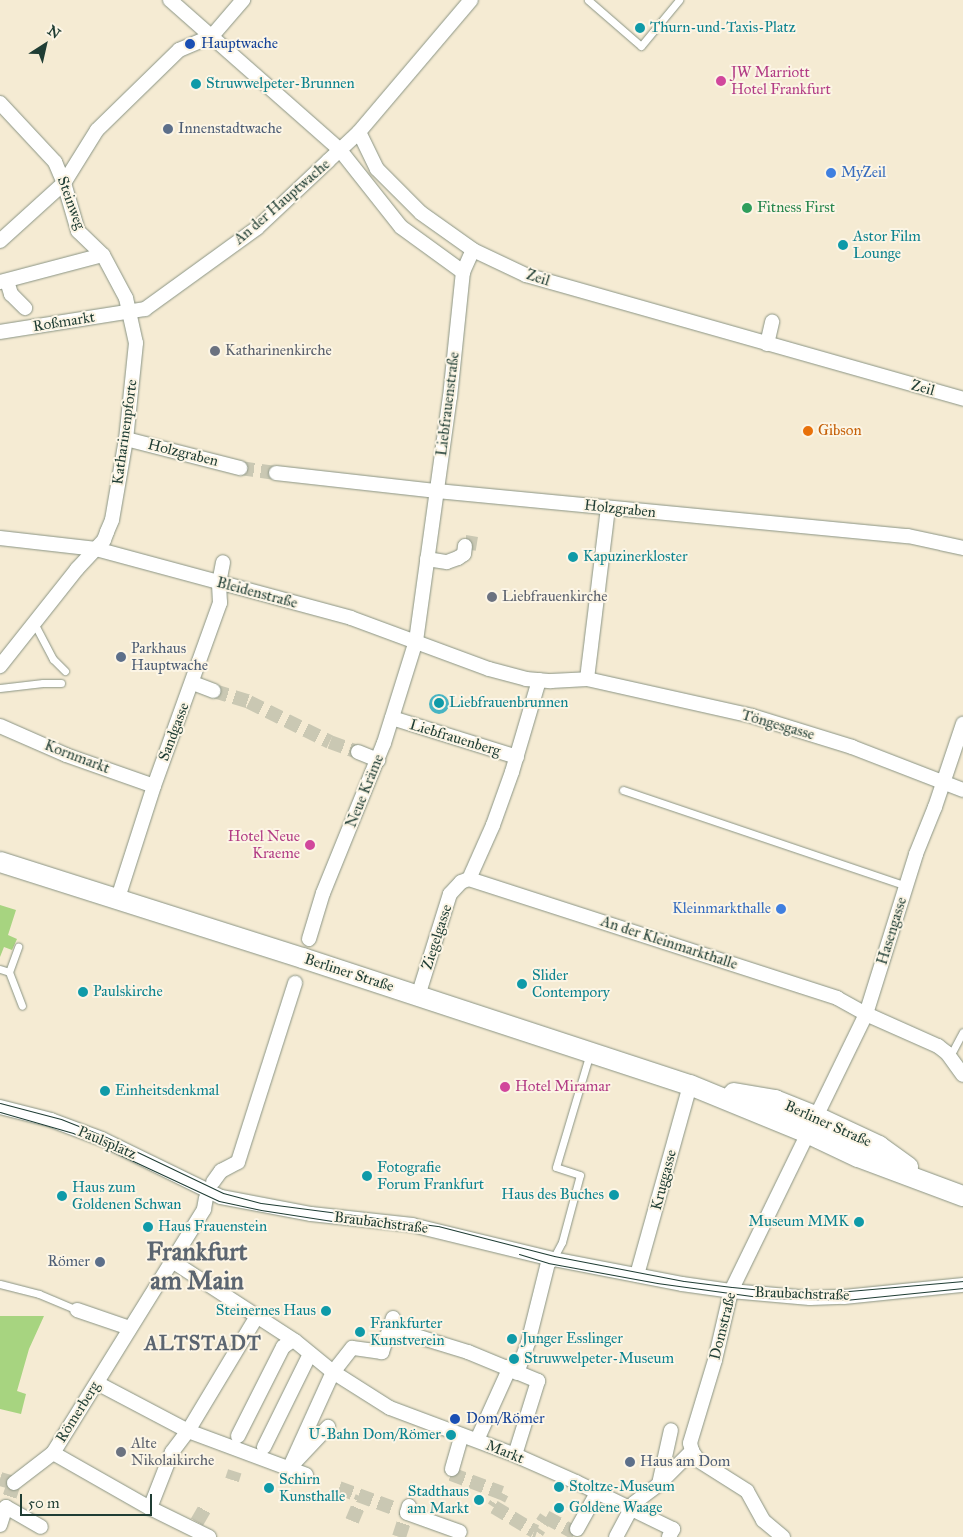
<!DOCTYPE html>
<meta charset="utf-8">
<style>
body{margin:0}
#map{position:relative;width:963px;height:1537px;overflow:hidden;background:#f5ebd3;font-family:"IM FELL Great Primer",serif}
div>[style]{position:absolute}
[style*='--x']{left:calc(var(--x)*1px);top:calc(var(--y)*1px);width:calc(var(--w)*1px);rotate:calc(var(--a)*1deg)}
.green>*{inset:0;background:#a7d480}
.water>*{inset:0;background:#47b4c3}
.round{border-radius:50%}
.street-tunnel>*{height:14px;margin-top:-7px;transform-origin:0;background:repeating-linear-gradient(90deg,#cac8b3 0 14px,transparent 0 21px)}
.roads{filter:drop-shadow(0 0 1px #8a9484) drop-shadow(0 0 1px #8a9484)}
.lane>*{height:7px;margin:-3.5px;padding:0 3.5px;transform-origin:3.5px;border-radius:3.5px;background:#fff}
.street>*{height:14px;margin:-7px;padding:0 7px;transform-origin:7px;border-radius:7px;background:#fff}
.secondary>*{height:20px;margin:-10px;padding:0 10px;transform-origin:10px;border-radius:10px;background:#fff}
.tram>*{height:1px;margin:-0.5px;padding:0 0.5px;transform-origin:0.5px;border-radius:0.5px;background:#1f3d34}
.dots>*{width:14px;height:14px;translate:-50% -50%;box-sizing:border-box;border:2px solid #fcf5e5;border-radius:50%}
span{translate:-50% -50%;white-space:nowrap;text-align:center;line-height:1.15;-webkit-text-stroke:4px #fcf5e5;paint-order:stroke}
.culture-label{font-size:15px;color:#0d838f}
.left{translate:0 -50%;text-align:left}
.right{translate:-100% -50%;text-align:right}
.transit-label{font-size:15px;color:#164399}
.hotel-label{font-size:15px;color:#b23c85}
.service-label{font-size:15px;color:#4e5e75}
.shop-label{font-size:15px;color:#366cbe}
.street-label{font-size:15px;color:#1f3d34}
.leisure-label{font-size:15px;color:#27864d}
.worship-label{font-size:15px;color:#5b616d}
.food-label{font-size:15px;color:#c56008}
.district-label{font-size:20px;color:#5b6570;font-weight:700;letter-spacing:1px}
.town-label{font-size:25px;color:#5b6570;font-weight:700}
.north{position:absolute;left:20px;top:20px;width:50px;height:50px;-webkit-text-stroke:4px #fcf5e5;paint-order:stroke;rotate:35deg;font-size:14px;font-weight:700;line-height:20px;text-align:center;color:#1f3d34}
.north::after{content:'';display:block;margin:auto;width:18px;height:22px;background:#1f3d34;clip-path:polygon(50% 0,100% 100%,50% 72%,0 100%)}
.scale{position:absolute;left:20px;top:1494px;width:132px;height:22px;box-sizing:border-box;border:2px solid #1f3d34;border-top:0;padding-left:6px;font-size:15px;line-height:18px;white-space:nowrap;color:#1f3d34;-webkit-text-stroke:4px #fcf5e5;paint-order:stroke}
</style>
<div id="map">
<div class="green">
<div style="clip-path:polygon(0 905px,16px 910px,8px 935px,17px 939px,12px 950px,4px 947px,0 957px)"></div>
<div style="clip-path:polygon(0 1316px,44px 1316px,29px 1349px,17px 1391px,26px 1394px,21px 1414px,0 1409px)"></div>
</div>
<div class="water">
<div class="round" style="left:429px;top:694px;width:20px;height:20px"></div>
</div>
<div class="street-tunnel">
<div style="--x:240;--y:468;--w:36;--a:8"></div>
<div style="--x:465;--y:546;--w:4;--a:-90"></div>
<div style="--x:465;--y:542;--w:12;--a:9"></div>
<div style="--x:214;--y:691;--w:37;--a:17"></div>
<div style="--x:249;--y:702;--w:90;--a:26.3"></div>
<div style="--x:330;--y:742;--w:30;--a:20"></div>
<div style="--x:452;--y:1469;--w:5;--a:101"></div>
<div style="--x:451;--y:1474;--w:54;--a:20.4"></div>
<div style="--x:502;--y:1493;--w:7;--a:117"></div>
<div style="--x:0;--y:1479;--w:15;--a:16"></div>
<div style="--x:14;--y:1483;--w:25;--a:108"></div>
<div style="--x:232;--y:1480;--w:9;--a:-72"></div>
<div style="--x:339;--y:1488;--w:61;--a:20.2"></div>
<div style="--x:496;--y:1504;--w:4;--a:124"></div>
<div style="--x:494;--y:1507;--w:47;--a:31"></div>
<div style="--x:534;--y:1531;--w:3;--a:18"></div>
<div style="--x:537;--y:1532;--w:4;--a:-56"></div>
<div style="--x:352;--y:1521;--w:26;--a:-67"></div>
<div style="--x:197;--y:1522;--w:16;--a:-60"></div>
<div style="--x:542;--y:1523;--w:7;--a:-56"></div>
<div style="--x:546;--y:1517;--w:33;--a:29"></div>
<div style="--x:575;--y:1533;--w:4;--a:-63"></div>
<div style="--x:399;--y:1537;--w:25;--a:-72"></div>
</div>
<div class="roads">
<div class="lane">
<div style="--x:588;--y:0;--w:70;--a:41"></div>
<div style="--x:641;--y:46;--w:60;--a:-50.4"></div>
<div style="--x:34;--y:623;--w:41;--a:62.2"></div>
<div style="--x:53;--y:659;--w:17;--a:45"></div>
<div style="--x:0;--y:688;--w:43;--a:-6.6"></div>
<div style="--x:43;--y:683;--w:18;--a:0"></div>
<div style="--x:623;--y:790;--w:299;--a:18.7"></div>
<div style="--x:0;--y:969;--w:9;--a:18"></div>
<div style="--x:9;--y:972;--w:27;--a:-70"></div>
<div style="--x:9;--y:972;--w:36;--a:69"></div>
<div style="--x:950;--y:1056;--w:27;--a:-62"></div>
<div style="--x:553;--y:1259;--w:19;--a:-62"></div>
<div style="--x:562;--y:1242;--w:69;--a:-75"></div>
<div style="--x:580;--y:1175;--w:25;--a:-162"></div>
<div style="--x:556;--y:1167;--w:119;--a:-73.4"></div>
<div style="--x:0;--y:1284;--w:40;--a:14.4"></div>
<div style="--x:39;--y:1294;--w:41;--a:22.8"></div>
</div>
<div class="street">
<div style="--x:170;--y:0;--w:227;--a:41.4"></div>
<div style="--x:340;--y:150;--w:98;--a:51.6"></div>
<div style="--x:401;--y:227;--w:77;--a:36"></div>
<div style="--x:0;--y:103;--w:81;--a:47"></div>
<div style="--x:55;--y:162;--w:23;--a:67"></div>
<div style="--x:64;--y:183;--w:50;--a:73.7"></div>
<div style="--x:78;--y:231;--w:35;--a:44"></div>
<div style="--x:103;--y:255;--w:49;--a:61.9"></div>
<div style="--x:126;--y:298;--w:46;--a:77.5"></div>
<div style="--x:136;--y:343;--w:97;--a:95.9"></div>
<div style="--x:126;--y:439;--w:82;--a:99.8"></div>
<div style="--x:112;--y:520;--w:13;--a:113"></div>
<div style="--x:107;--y:532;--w:9;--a:111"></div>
<div style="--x:104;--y:540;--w:40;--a:133"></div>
<div style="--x:77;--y:569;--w:124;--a:128.4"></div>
<div style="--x:359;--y:132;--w:41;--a:64.1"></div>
<div style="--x:377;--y:169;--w:62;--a:45"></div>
<div style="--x:421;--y:213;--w:64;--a:35.4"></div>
<div style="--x:473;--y:250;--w:59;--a:25.3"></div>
<div style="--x:526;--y:275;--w:454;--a:15.8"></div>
<div style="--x:0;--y:241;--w:86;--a:-42.2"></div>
<div style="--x:64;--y:183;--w:62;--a:-58.1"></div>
<div style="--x:97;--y:130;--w:115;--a:-44.3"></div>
<div style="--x:179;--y:50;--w:36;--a:-23"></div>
<div style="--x:212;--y:36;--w:48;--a:-49.3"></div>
<div style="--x:7;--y:281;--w:14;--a:73"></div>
<div style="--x:11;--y:294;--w:20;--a:45"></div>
<div style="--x:0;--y:282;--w:106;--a:-14.7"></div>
<div style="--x:0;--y:332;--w:147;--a:-9"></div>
<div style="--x:145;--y:309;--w:138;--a:-35.9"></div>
<div style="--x:257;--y:228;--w:98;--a:-43.3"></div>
<div style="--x:328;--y:161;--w:42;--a:-43.1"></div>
<div style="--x:359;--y:132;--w:173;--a:-49.7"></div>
<div style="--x:767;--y:344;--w:23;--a:-77"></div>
<div style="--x:126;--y:439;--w:118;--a:14.3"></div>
<div style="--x:276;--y:473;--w:162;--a:6.4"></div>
<div style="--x:437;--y:491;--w:473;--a:5.5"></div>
<div style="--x:908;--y:536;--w:56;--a:12.3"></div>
<div style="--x:0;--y:538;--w:97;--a:6.5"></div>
<div style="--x:96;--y:549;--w:264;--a:15.1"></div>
<div style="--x:351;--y:618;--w:147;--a:20.3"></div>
<div style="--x:489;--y:669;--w:38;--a:15"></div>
<div style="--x:526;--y:679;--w:25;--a:5"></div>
<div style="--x:551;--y:681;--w:36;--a:-3"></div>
<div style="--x:587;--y:679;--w:169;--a:12.6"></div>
<div style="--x:752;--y:716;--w:105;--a:17.2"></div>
<div style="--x:852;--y:747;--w:119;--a:21.2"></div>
<div style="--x:427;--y:559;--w:20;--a:9"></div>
<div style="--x:447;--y:562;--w:12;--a:-20"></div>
<div style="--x:458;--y:558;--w:7;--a:-34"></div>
<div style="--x:464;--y:554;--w:8;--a:-83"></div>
<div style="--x:587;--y:679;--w:172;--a:-83"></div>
<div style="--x:193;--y:683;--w:22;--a:21"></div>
<div style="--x:392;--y:718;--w:131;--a:17.3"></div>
<div style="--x:0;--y:726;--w:72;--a:23.7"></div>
<div style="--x:66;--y:755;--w:93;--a:19.4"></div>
<div style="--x:358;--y:752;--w:22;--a:22"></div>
<div style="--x:469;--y:879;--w:59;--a:-66"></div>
<div style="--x:493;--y:825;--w:56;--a:-70.3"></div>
<div style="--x:512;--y:772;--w:96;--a:-73.6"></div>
<div style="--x:117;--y:901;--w:121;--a:-72.2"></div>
<div style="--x:154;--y:786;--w:195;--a:-70.2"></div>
<div style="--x:220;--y:603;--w:20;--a:-93"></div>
<div style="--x:219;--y:583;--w:21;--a:-79"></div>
<div style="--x:309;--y:939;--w:48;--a:-73.1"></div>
<div style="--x:323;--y:893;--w:162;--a:-67.9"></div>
<div style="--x:384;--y:743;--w:107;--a:-72.6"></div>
<div style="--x:416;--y:641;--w:246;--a:-82.1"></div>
<div style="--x:450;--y:397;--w:126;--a:-84.1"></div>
<div style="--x:463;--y:272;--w:24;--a:-66"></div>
<div style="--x:418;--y:996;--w:107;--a:-72.6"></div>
<div style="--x:450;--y:894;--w:16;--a:-47"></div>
<div style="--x:461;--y:882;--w:9;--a:-21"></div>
<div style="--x:469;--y:879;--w:387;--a:17.9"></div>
<div style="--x:837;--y:998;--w:33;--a:29"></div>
<div style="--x:866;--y:1014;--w:79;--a:24"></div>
<div style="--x:938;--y:1046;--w:11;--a:38"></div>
<div style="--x:947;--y:1053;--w:27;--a:54"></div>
<div style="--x:0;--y:1107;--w:53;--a:14.3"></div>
<div style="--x:51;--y:1120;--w:54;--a:20.4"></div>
<div style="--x:102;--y:1139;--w:132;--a:26"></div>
<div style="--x:221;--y:1197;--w:92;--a:10.7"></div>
<div style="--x:311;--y:1214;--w:102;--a:6.2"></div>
<div style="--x:412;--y:1225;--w:145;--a:13.6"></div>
<div style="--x:553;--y:1259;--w:131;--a:11"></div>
<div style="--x:682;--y:1284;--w:49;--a:8.1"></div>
<div style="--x:731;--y:1291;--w:79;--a:5.1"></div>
<div style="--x:810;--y:1298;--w:34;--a:-2"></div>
<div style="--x:844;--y:1297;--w:120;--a:-5.8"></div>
<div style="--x:213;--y:1182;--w:14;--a:-54"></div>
<div style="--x:221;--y:1171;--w:19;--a:-28"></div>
<div style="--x:238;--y:1162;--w:188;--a:-72.3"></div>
<div style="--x:172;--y:1261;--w:147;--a:33"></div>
<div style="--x:295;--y:1341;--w:49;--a:39.2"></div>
<div style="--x:333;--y:1372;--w:107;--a:114.4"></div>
<div style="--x:637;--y:1275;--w:197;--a:-74.4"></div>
<div style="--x:77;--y:1310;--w:56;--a:18.8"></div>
<div style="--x:393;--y:1318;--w:36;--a:108"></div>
<div style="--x:382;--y:1352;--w:30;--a:-172"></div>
<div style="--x:352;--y:1348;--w:31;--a:128"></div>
<div style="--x:333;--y:1372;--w:67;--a:32.3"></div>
<div style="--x:390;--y:1408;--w:134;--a:20.6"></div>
<div style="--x:515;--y:1455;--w:67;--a:23.9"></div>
<div style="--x:576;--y:1482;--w:108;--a:25.9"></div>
<div style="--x:673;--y:1529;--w:9;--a:117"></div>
<div style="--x:390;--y:1328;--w:82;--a:17.1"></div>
<div style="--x:468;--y:1352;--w:76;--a:22.5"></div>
<div style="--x:538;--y:1381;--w:77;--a:107.3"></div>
<div style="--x:517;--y:1373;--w:32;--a:-70"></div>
<div style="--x:528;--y:1343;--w:82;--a:-76"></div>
<div style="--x:548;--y:1263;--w:6;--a:-39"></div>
<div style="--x:97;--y:1383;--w:103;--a:27.8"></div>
<div style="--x:188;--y:1431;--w:126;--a:20.4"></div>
<div style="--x:238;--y:1436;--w:100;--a:-63.2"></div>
<div style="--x:283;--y:1347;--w:12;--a:-35"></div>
<div style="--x:477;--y:1440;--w:72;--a:-65.6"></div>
<div style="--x:507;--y:1374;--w:7;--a:-90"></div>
<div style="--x:264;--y:1447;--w:104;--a:-63.7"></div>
<div style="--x:53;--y:1453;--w:112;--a:29.6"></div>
<div style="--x:150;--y:1508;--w:66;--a:26.2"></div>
<div style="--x:296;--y:1461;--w:47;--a:-46.7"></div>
<div style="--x:452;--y:1469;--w:35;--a:-74"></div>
<div style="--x:14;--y:1483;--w:49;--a:-37.6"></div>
<div style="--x:53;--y:1453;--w:287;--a:-58.2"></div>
<div style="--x:204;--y:1209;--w:11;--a:-80"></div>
<div style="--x:659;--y:1484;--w:55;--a:-77.5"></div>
<div style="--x:409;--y:1506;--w:7;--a:106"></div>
<div style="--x:407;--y:1513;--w:56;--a:19.7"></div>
<div style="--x:150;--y:1508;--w:60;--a:-68.6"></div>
<div style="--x:172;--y:1452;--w:26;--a:-53"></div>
<div style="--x:188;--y:1431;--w:132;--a:-59"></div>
<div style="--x:0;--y:1525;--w:19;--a:-72"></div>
<div style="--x:6;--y:1507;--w:40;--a:29.7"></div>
<div style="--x:577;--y:1529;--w:41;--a:-60.9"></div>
<div style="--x:616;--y:1537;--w:38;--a:-62"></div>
<div style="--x:634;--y:1503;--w:31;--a:-37"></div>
<div style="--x:659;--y:1484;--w:47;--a:-45"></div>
<div style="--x:783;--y:1537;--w:26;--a:-140"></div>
<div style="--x:763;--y:1520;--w:33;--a:-119"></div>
<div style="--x:747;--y:1491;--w:58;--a:-147.7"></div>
<div style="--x:698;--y:1460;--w:11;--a:-124"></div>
<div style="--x:692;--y:1451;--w:8;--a:-104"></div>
<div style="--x:690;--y:1443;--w:87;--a:-73.2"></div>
<div style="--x:715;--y:1360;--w:71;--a:-76.9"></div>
<div style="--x:731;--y:1291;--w:308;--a:-64"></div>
<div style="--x:866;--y:1014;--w:168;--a:-72.6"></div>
<div style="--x:916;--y:854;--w:51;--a:-68"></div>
<div style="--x:935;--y:807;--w:88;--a:-71.4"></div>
</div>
<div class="secondary">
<div style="--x:0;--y:862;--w:318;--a:17.6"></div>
<div style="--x:303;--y:958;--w:407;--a:18.2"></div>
<div style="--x:690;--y:1085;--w:126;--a:22.3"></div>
<div style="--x:807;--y:1133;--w:56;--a:25.2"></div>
<div style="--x:858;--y:1157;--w:112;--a:20.4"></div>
<div style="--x:734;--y:1093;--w:42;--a:9.7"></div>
<div style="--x:775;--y:1100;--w:43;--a:21.8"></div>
<div style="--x:815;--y:1116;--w:71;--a:25.1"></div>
<div style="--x:879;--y:1146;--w:36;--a:36"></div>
</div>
</div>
<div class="tram">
<div style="--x:0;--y:1103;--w:63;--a:14.7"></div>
<div style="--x:61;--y:1119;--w:46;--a:21.6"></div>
<div style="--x:104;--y:1136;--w:132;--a:25.6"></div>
<div style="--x:223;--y:1193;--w:39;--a:15"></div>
<div style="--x:261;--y:1203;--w:178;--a:7.4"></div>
<div style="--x:438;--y:1226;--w:120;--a:14.5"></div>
<div style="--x:554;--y:1256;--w:132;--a:10.9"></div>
<div style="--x:684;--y:1281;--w:48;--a:7.1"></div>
<div style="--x:732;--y:1287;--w:61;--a:5.6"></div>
<div style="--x:793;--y:1293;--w:33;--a:0"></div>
<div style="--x:826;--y:1293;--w:138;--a:-5"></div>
<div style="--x:0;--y:1112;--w:76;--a:16"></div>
<div style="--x:73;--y:1133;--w:161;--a:25"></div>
<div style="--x:219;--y:1201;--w:43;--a:12.1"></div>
<div style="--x:261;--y:1210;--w:72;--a:8.8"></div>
<div style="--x:519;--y:1254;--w:30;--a:17"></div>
<div style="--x:548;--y:1263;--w:111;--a:10.4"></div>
<div style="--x:657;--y:1283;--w:110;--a:7.8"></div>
<div style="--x:766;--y:1298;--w:79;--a:1.5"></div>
<div style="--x:845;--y:1300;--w:119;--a:-5.8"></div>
</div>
<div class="dots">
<div style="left:640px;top:28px;background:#0f9aa8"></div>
<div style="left:190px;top:44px;background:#1a4fb4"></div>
<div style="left:721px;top:81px;background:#d1479c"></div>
<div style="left:196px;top:84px;background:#0f9aa8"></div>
<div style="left:168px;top:129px;background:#5c6f8a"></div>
<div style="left:831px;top:173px;background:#3f7fe0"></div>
<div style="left:747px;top:208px;background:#2e9e5b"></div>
<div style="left:843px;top:245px;background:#0f9aa8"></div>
<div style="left:215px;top:351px;background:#6b7280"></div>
<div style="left:808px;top:431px;background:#e8710a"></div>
<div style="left:573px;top:557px;background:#0f9aa8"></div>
<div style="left:492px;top:597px;background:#6b7280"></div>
<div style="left:121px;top:657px;background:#5c6f8a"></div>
<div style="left:439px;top:703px;background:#0f9aa8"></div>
<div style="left:310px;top:845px;background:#d1479c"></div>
<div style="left:781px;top:909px;background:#3f7fe0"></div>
<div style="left:522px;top:984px;background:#0f9aa8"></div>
<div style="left:83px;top:992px;background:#0f9aa8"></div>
<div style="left:505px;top:1087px;background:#d1479c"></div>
<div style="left:105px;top:1091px;background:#0f9aa8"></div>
<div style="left:367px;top:1176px;background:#0f9aa8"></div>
<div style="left:614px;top:1195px;background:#0f9aa8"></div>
<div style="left:62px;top:1196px;background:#0f9aa8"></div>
<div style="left:859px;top:1222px;background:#0f9aa8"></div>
<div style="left:148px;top:1227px;background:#0f9aa8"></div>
<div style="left:100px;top:1262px;background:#5c6f8a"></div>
<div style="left:326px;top:1311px;background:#0f9aa8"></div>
<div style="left:360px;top:1332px;background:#0f9aa8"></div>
<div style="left:512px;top:1339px;background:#0f9aa8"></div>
<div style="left:514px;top:1359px;background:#0f9aa8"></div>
<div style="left:455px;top:1419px;background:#1a4fb4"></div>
<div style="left:451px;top:1435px;background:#0f9aa8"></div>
<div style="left:121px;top:1452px;background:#6b7280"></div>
<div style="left:630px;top:1462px;background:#5c6f8a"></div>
<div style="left:559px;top:1487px;background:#0f9aa8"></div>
<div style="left:269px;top:1488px;background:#0f9aa8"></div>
<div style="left:479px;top:1500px;background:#0f9aa8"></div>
<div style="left:559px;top:1508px;background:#0f9aa8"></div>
</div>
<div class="culture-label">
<span class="left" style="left:650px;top:28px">Thurn-und-Taxis-Platz</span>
<span class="left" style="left:206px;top:84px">Struwwelpeter-Brunnen</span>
<span class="left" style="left:853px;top:245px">Astor Film<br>Lounge</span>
<span class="left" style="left:583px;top:557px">Kapuzinerkloster</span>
<span class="left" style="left:449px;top:703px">Liebfrauenbrunnen</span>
<span class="left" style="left:532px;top:984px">Slider<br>Contempory</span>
<span class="left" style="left:93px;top:992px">Paulskirche</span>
<span class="left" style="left:115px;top:1091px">Einheitsdenkmal</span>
<span class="left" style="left:377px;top:1176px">Fotografie<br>Forum Frankfurt</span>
<span class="left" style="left:72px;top:1196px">Haus zum<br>Goldenen Schwan</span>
<span class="right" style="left:604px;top:1195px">Haus des Buches</span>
<span class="right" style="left:849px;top:1222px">Museum MMK</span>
<span class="left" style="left:158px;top:1227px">Haus Frauenstein</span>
<span class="right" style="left:316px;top:1311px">Steinernes Haus</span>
<span class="left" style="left:370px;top:1332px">Frankfurter<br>Kunstverein</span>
<span class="left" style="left:522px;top:1339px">Junger Esslinger</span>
<span class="left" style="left:524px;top:1359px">Struwwelpeter-Museum</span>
<span class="right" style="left:441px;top:1435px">U-Bahn Dom/Römer</span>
<span class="left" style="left:279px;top:1488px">Schirn<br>Kunsthalle</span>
<span class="left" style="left:569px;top:1487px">Stoltze-Museum</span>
<span class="right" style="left:469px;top:1500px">Stadthaus<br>am Markt</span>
<span class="left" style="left:569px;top:1508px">Goldene Waage</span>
</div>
<div class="transit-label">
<span class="left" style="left:201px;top:44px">Hauptwache</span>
<span class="left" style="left:466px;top:1419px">Dom/Römer</span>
</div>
<div class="hotel-label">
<span class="left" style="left:731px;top:81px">JW Marriott<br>Hotel Frankfurt</span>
<span class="right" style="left:300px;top:845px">Hotel Neue<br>Kraeme</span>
<span class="left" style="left:515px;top:1087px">Hotel Miramar</span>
</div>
<div class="service-label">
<span class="left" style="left:178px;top:129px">Innenstadtwache</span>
<span class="left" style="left:131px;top:657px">Parkhaus<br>Hauptwache</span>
<span class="right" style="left:90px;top:1262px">Römer</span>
<span class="left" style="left:640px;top:1462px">Haus am Dom</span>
</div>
<div class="shop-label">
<span class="left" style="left:841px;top:173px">MyZeil</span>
<span class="right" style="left:771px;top:909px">Kleinmarkthalle</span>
</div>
<div class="street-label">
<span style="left:282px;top:202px;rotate:-41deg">An der Hauptwache</span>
<span style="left:71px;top:203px;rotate:70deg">Steinweg</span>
<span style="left:538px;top:278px;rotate:18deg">Zeil</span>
<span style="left:64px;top:322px;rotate:-9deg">Roßmarkt</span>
<span style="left:923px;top:388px;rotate:16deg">Zeil</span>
<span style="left:448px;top:404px;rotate:-83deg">Liebfrauenstraße</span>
<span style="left:125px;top:432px;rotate:-82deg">Katharinenpforte</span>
<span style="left:183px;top:453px;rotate:14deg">Holzgraben</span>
<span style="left:620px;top:509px;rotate:6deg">Holzgraben</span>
<span style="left:257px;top:593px;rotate:15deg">Bleidenstraße</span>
<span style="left:778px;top:725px;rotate:16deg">Töngesgasse</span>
<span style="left:174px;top:732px;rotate:-69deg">Sandgasse</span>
<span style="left:455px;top:738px;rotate:17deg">Liebfrauenberg</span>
<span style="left:77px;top:757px;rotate:21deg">Kornmarkt</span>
<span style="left:365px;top:791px;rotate:-68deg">Neue Kräme</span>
<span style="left:892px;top:931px;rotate:-73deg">Hasengasse</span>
<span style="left:437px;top:937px;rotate:-72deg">Ziegelgasse</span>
<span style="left:669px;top:943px;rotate:18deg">An der Kleinmarkthalle</span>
<span style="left:349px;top:973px;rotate:18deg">Berliner Straße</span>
<span style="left:828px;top:1124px;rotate:24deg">Berliner Straße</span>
<span style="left:107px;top:1143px;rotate:23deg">Paulsplatz</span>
<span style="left:664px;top:1180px;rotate:-75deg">Kruggasse</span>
<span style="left:381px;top:1223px;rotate:7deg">Braubachstraße</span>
<span style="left:802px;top:1294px;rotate:2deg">Braubachstraße</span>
<span style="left:723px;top:1326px;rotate:-76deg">Domstraße</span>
<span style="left:78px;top:1412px;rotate:-58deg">Römerberg</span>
<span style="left:505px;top:1452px;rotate:22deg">Markt</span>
</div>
<div class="leisure-label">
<span class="left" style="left:757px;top:208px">Fitness First</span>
</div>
<div class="worship-label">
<span class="left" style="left:225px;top:351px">Katharinenkirche</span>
<span class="left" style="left:502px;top:597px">Liebfrauenkirche</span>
<span class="left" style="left:131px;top:1452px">Alte<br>Nikolaikirche</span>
</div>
<div class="food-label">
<span class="left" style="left:818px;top:431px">Gibson</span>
</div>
<div class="district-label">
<span style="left:203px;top:1343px">ALTSTADT</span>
</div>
<div class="town-label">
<span style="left:197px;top:1267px">Frankfurt<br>am Main</span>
</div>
<div class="north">N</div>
<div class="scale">50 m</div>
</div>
